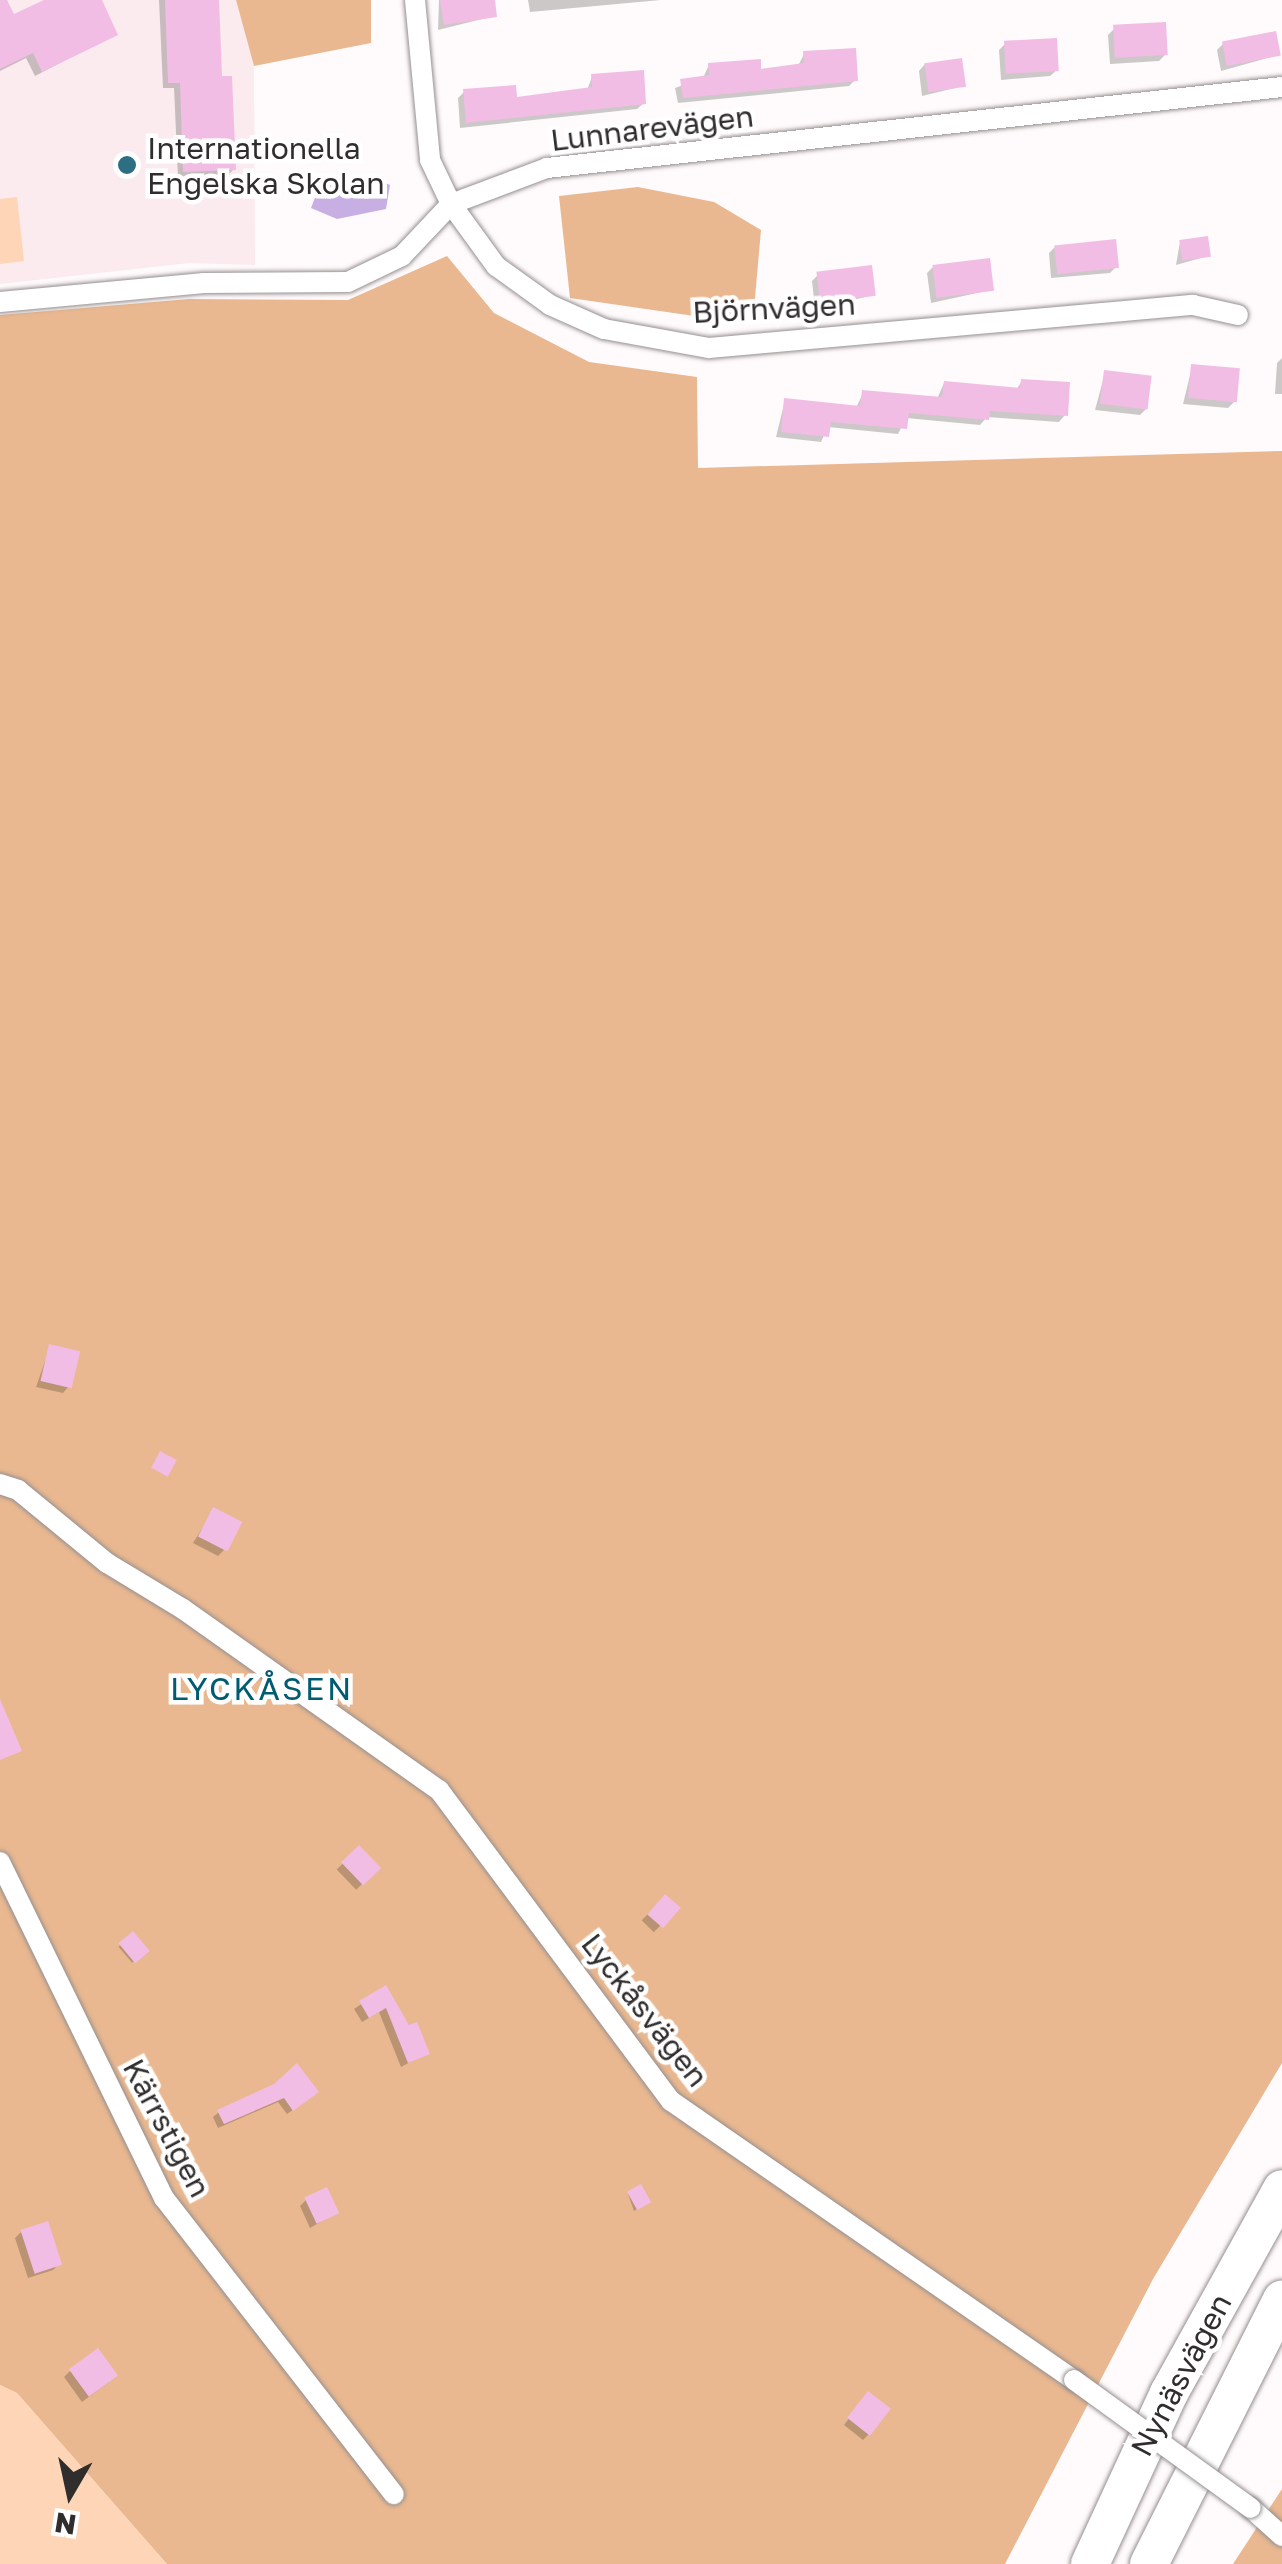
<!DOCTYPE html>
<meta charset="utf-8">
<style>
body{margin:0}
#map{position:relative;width:1282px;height:2564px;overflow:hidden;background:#fffafb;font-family:"Golos Text",sans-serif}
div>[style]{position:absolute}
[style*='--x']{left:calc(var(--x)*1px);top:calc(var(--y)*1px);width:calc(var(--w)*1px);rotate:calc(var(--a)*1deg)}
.built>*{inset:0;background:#fbeaee}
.green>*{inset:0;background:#fed6b7}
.forest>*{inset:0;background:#e9b890}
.water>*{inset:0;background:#c8afe3}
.shadow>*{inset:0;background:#0003;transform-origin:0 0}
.building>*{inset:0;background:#f1bde5;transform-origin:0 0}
.roads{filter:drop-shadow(0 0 2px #958f90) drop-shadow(0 0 2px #958f90)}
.minor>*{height:20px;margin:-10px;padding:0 10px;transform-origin:10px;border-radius:10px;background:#fff}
.motorway>*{height:38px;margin:-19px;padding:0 19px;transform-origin:19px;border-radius:19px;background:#fff}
.bridges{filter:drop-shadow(0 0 2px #958f90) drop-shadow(0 0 2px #958f90)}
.minor-bridge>*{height:20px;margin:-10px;padding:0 10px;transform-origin:10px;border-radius:10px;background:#fff}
.dots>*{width:28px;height:28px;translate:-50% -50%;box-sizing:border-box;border:5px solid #fff;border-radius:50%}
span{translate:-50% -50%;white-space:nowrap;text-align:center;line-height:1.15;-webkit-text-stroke:9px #fff;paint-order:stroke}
.street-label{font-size:30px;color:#302d2d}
.poi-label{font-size:30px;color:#302d2d}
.left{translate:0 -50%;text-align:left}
.neighbourhood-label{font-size:32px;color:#015b71;letter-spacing:2.5px}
.north{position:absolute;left:20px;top:2444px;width:100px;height:100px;-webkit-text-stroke:8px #fff;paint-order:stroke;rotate:189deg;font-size:28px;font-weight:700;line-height:40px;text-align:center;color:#302d2d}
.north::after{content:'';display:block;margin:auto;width:35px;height:45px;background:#302d2d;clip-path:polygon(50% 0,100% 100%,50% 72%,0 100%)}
</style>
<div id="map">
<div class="built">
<div style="clip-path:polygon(0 0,236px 0,254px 66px,255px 265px,189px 263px,0 284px)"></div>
</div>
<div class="green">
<div style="clip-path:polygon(17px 197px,24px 261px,0 264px,0 199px)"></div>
<div style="clip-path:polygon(0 2385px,17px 2393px,167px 2564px,0 2564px)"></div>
</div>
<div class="forest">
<div style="clip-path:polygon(236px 0,371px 0,371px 43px,254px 66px)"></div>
<div style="clip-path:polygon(638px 187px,714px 202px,761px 230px,754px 309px,715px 319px,570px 298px,559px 196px)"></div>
<div style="clip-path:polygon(447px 256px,494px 313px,589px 362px,697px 377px,698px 468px,1282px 451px,1282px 2063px,1153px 2279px,1005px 2564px,167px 2564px,17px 2393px,0 2385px,0 315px,189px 299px,348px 300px)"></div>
<div style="clip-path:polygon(1282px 2489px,1282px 2564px,1233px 2564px)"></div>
</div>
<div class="water">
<div style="clip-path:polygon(377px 179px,390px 185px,386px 209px,337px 219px,311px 208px,320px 184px)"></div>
</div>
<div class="shadow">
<div style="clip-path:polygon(0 0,13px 18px,50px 0,99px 0,115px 34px,35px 76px,26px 58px,0 71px)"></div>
<div style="clip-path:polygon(159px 0,216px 0,219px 78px,234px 169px,228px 175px,178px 177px,174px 88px,163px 88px)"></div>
<div style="clip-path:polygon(439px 0,492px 0,494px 16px,438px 30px)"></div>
<div style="clip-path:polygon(528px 0,661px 0,530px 12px)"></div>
<div style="clip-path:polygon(1114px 29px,1166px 54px,1159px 61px,1110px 64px,1108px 35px)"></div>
<div style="clip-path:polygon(1005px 44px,1057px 70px,1050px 76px,1001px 80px,999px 50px)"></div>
<div style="clip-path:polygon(1223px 44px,1278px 55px,1221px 71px,1217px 50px)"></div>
<div style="clip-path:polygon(804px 54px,855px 80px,849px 86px,678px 103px,675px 88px,703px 78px,709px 65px,759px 72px,798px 66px)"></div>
<div style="clip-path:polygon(925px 64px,963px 86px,922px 96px,919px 71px)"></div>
<div style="clip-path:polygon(592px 77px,644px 103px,637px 109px,460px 128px,458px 98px,464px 92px,514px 100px,587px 90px)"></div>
<div style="clip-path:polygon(1180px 242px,1208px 256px,1176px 265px)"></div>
<div style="clip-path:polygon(1056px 246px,1116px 267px,1110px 273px,1051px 278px,1049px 253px)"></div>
<div style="clip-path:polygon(933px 267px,991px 290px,931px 303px,927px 273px)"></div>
<div style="clip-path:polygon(818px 275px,874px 295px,815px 309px,812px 281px)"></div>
<div style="clip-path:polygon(1282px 358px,1282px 394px,1275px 394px,1277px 363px)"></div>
<div style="clip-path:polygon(1192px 367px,1235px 401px,1228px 408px,1183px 404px)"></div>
<div style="clip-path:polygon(1105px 373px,1146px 409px,1140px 415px,1095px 410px)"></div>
<div style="clip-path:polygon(1022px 381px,1065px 415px,1059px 422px,987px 417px,980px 425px,906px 418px,898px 434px,828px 427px,821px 442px,776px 437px,785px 400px,856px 408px,863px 393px,937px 399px,944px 383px,1016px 390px)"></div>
<div style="clip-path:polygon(50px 1347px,69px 1386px,63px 1393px,36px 1387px)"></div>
<div style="clip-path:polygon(214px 1510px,224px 1550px,218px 1556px,193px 1543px)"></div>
<div style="left:359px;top:1848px;width:28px;height:31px;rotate:46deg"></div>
<div style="left:665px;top:1897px;width:17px;height:33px;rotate:45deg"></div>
<div style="left:132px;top:1935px;width:21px;height:18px;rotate:49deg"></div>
<div style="clip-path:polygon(385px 1988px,427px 2053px,401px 2067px,379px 2012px,362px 2022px,354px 2009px)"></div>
<div style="clip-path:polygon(276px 2086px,310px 2098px,287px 2114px,278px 2102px,218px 2128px,213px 2117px,219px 2112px)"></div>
<div style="clip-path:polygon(628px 2194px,646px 2204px,634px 2211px)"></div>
<div style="clip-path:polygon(306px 2200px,336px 2213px,310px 2228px,300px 2206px)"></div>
<div style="clip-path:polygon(21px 2232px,59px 2264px,53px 2270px,28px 2278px,15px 2238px)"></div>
<div style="clip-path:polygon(70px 2371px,109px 2382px,82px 2402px,64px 2377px)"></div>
<div style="clip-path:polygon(862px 2401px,869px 2434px,863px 2440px,844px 2425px)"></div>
</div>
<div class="building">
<div style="clip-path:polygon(0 0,7px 0,14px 14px,44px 0,102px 0,118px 35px,42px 72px,33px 53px,0 69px)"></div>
<div style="clip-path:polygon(165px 0,219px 0,222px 76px,232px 76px,236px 170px,183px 172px,180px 83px,168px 83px)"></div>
<div style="clip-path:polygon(440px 0,495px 0,497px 17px,444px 25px)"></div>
<div style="left:1166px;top:22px;width:33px;height:53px;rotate:87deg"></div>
<div style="left:1276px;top:31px;width:25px;height:55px;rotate:79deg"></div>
<div style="left:1057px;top:38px;width:33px;height:53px;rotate:87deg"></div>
<div style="clip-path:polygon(856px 48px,858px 81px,683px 98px,680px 79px,709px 75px,708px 63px,761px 59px,761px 69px,804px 63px,803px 51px)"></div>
<div style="left:962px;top:58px;width:29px;height:38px;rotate:82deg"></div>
<div style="clip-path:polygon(644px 70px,646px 104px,466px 123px,463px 89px,516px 85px,517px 97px,592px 87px,591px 74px)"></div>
<div style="left:1208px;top:236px;width:21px;height:29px;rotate:82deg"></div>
<div style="left:1116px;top:239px;width:29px;height:62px;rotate:84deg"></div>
<div style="left:990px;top:258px;width:33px;height:58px;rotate:83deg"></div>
<div style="left:872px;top:265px;width:31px;height:56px;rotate:83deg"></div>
<div style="left:1191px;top:364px;width:49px;height:34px;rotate:5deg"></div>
<div style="left:1104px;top:370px;width:48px;height:34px;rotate:7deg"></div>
<div style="clip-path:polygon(1021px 379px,1070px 382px,1068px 416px,990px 411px,989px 420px,909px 413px,907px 429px,831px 422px,829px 437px,781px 432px,784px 398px,860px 406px,862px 390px,942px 397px,944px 381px,1020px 388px)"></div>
<div style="left:49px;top:1344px;width:32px;height:38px;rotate:13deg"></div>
<div style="left:160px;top:1451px;width:19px;height:19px;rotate:28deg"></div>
<div style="left:213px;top:1507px;width:33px;height:33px;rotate:27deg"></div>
<div style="clip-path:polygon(0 1699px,22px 1751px,0 1760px)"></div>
<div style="left:359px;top:1845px;width:32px;height:25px;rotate:46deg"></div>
<div style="left:665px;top:1894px;width:21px;height:27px;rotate:41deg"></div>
<div style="left:133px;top:1931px;width:26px;height:19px;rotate:50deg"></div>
<div style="clip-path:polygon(386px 1985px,409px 2025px,417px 2022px,430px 2054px,408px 2063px,386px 2008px,369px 2018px,359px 2001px)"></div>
<div style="clip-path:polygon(297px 2063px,319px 2092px,293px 2111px,284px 2098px,224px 2124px,217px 2110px,274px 2084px)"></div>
<div style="left:641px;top:2184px;width:21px;height:16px;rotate:61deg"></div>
<div style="left:327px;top:2187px;width:29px;height:25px;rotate:65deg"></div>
<div style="left:48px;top:2221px;width:46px;height:29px;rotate:72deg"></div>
<div style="left:98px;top:2348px;width:34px;height:36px;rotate:54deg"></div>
<div style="left:868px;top:2391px;width:29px;height:34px;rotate:38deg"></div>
</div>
<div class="roads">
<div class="minor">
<div style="--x:415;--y:0;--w:161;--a:84.6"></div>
<div style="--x:430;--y:160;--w:49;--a:64.5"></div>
<div style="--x:451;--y:204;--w:77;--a:54"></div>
<div style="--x:496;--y:266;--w:67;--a:35.8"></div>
<div style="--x:550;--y:305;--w:59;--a:24"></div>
<div style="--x:604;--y:329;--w:107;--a:10.3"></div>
<div style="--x:709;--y:348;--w:486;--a:-5.1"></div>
<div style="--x:1193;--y:305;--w:46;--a:12.5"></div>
<div style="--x:0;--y:302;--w:205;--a:-5.3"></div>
<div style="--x:204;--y:283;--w:144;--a:-0.4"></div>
<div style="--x:348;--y:282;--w:60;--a:-25.7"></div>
<div style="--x:402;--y:256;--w:71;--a:-46.7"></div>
<div style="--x:451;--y:204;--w:103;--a:-20.6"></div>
<div style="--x:547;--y:168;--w:739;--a:-6.29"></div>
<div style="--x:0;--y:1484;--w:19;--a:18"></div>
<div style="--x:18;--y:1490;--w:115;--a:39.4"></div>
<div style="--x:107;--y:1563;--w:89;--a:31.2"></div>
<div style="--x:183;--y:1609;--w:314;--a:35.3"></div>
<div style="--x:439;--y:1790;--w:388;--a:53.3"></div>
<div style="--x:671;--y:2101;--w:490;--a:34.7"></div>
<div style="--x:0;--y:1862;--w:374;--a:64"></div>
<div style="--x:164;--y:2198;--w:375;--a:52.2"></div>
<div style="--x:1251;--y:2508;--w:42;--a:42.1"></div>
</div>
<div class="motorway">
<div style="--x:1090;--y:2564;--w:188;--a:-65.2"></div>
<div style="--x:1169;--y:2393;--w:233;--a:-61"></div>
<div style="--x:1149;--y:2564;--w:296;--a:-63.3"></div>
</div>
</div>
<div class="bridges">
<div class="minor-bridge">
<div style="--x:1074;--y:2380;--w:218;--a:35.9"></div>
</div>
</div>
<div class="dots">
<div style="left:127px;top:165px;background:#2d6e82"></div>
</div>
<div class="street-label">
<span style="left:652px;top:128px;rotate:-7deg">Lunnarevägen</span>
<span style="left:774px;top:308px;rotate:-3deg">Björnvägen</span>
<span style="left:645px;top:2010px;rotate:52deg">Lyckåsvägen</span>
<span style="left:167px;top:2128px;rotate:62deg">Kärrstigen</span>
<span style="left:1181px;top:2375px;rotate:-62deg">Nynäsvägen</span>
</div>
<div class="poi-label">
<span class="left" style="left:147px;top:165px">Internationella<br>Engelska Skolan</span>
</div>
<div class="neighbourhood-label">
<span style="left:262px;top:1688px">LYCKÅSEN</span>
</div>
<div class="north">N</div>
</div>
